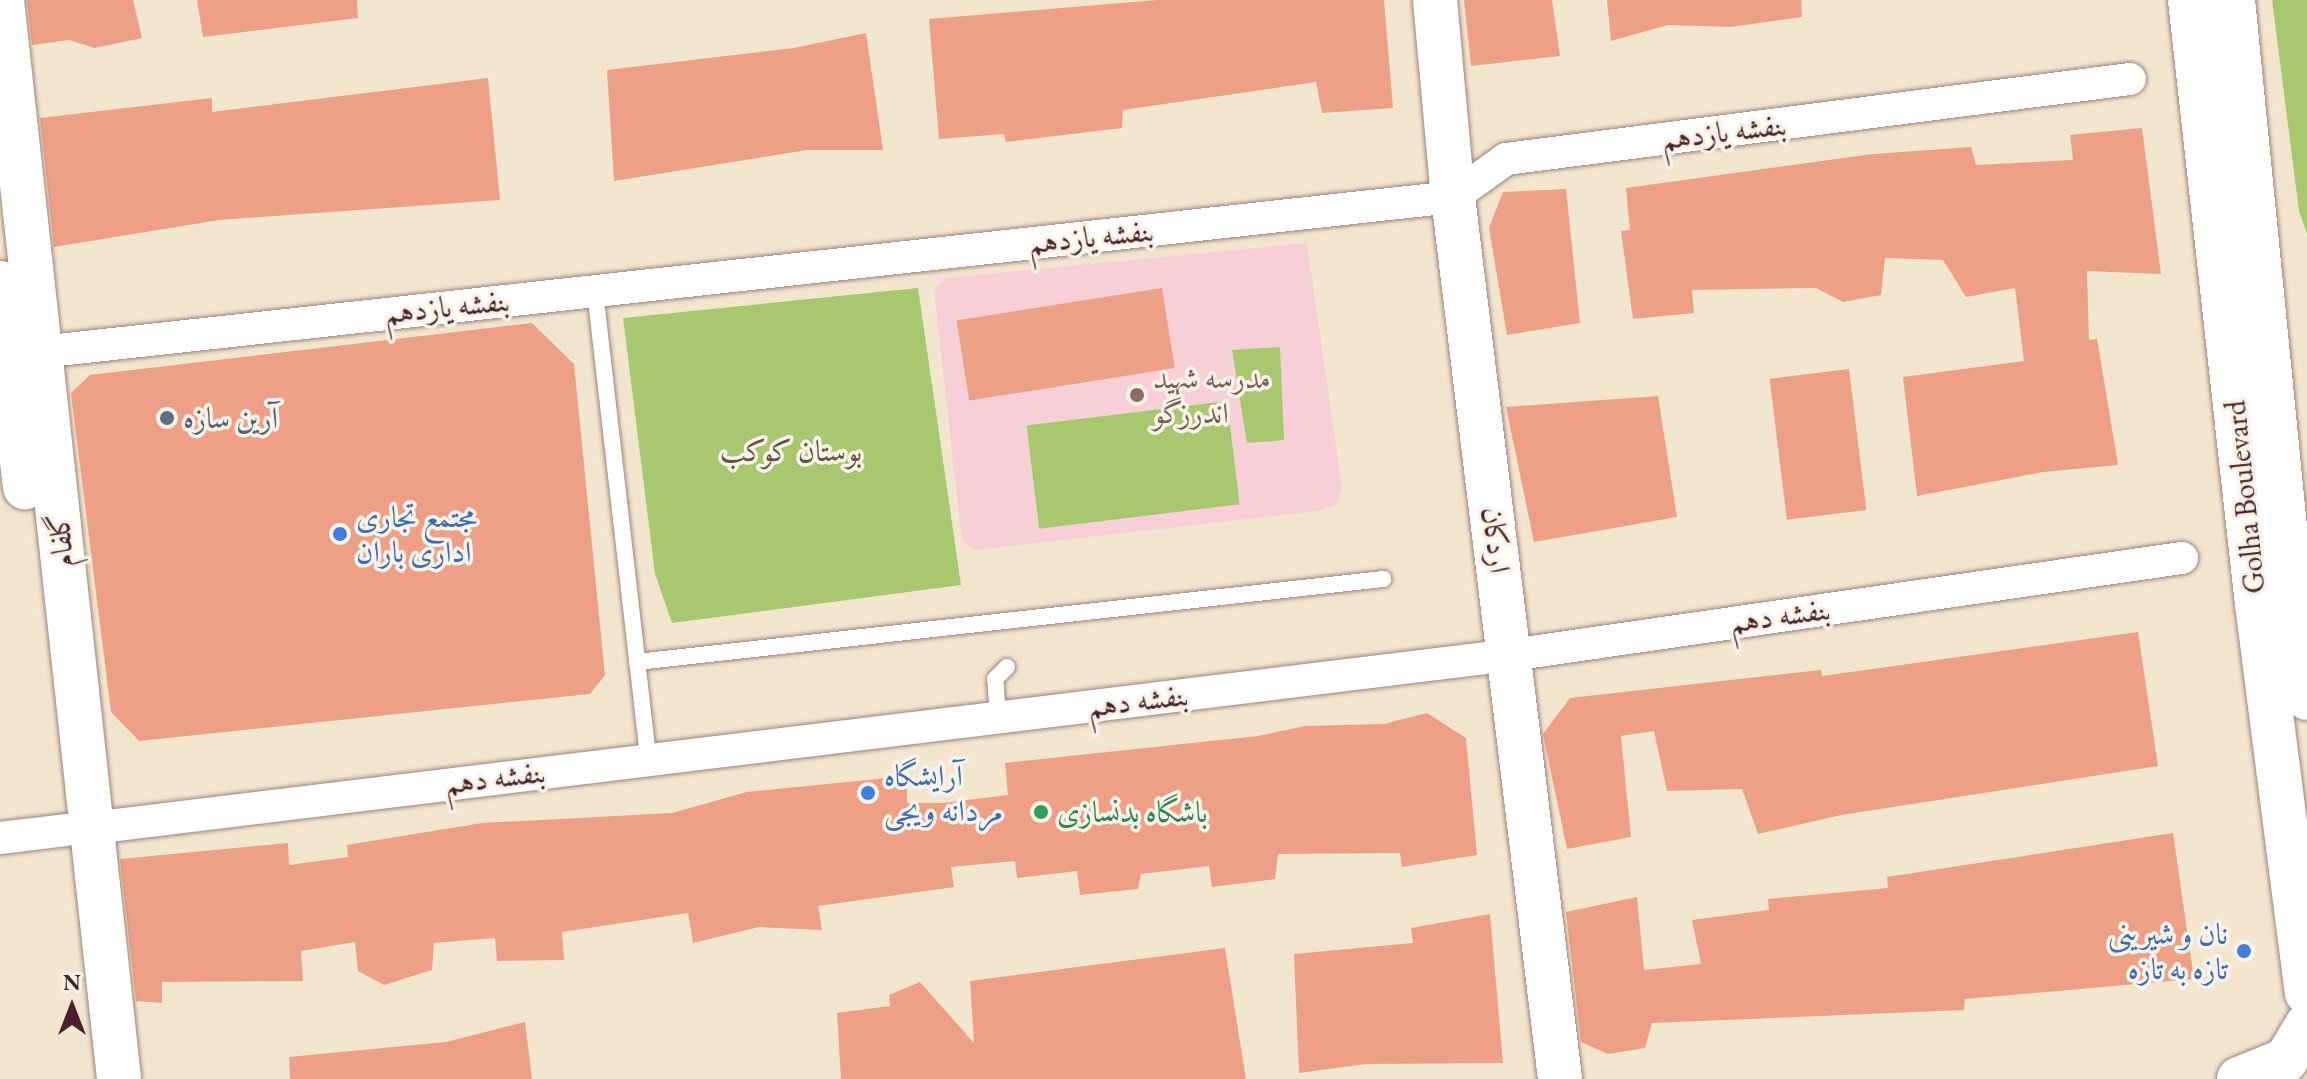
<!DOCTYPE html>
<meta charset="utf-8">
<style>
body{margin:0}
#map{position:relative;width:2307px;height:1079px;overflow:hidden;background:#f3e6cf;font-family:"EB Garamond",Amiri,serif}
div>[style]{position:absolute}
[style*='--x']{left:calc(var(--x)*1px);top:calc(var(--y)*1px);width:calc(var(--w)*1px);rotate:calc(var(--a)*1deg)}
.built>*{inset:0;background:#f6cfd7}
.green>*{inset:0;background:#a8c870;transform-origin:0 0}
.building>*{inset:0;background:#eda085;transform-origin:0 0}
.roads{filter:drop-shadow(0 0 2px #9e827d) drop-shadow(0 0 2px #9e827d)}
.lane>*{height:16px;margin:-8px;padding:0 8px;transform-origin:8px;border-radius:8px;background:#fff}
.street>*{height:32px;margin:-16px;padding:0 16px;transform-origin:16px;border-radius:16px;background:#fff}
.secondary>*{height:44px;margin:-22px;padding:0 22px;transform-origin:22px;border-radius:22px;background:#fff}
.dots>*{width:22px;height:22px;translate:-50% -50%;box-sizing:border-box;border:4px solid #f7f3e8;border-radius:50%}
span{translate:-50% -50%;white-space:nowrap;text-align:center;line-height:1.15;-webkit-text-stroke:7px #f7f3e8;paint-order:stroke}
.street-label{font-size:30px;color:#4a1f2b}
.education-label{font-size:30px;color:#785e54}
.left{translate:0 -50%;text-align:left}
.service-label{font-size:30px;color:#4e5e75}
.park-label{font-size:30px;color:#665240}
.shop-label{font-size:30px;color:#366cbe}
.right{translate:-100% -50%;text-align:right}
.leisure-label{font-size:30px;color:#27864d}
.north{position:absolute;left:32px;top:967px;width:80px;height:80px;-webkit-text-stroke:6px #f7f3e8;paint-order:stroke;rotate:0deg;font-size:22px;font-weight:700;line-height:32px;text-align:center;color:#4a1f2b}
.north::after{content:'';display:block;margin:auto;width:28px;height:36px;background:#4a1f2b;clip-path:polygon(50% 0,100% 100%,50% 72%,0 100%)}
</style>
<div id="map">
<div class="built">
<div style="clip-path:polygon(1307px 243px,1342px 490px,1336px 505px,1317px 511px,975px 550px,962px 540px,935px 299px,936px 287px,946px 278px)"></div>
</div>
<div class="green">
<div style="clip-path:polygon(2272px 0,2307px 0,2307px 234px,2299px 211px)"></div>
<div style="clip-path:polygon(918px 288px,961px 585px,672px 623px,655px 574px,623px 318px)"></div>
<div style="clip-path:polygon(1280px 347px,1284px 440px,1247px 443px,1232px 350px)"></div>
<div style="left:1227px;top:401px;width:104px;height:202px;rotate:83deg"></div>
</div>
<div class="building">
<div style="clip-path:polygon(27px 0,133px 0,142px 38px,95px 48px,69px 40px,32px 45px)"></div>
<div style="clip-path:polygon(197px 0,357px 0,358px 18px,203px 37px)"></div>
<div style="clip-path:polygon(1158px 0,1384px 0,1393px 108px,1322px 113px,1316px 82px,1123px 110px,1122px 128px,1006px 142px,1004px 134px,939px 139px,929px 19px)"></div>
<div style="clip-path:polygon(1464px 0,1552px 0,1560px 56px,1471px 66px)"></div>
<div style="clip-path:polygon(1607px 0,1801px 0,1802px 17px,1731px 27px,1668px 25px,1611px 41px)"></div>
<div style="clip-path:polygon(866px 33px,883px 150px,807px 150px,614px 181px,607px 70px,794px 48px)"></div>
<div style="clip-path:polygon(488px 78px,500px 200px,219px 220px,54px 247px,40px 118px,212px 98px,212px 112px)"></div>
<div style="clip-path:polygon(2142px 128px,2161px 274px,2087px 271px,2089px 340px,2097px 339px,2118px 465px,2043px 472px,1917px 496px,1903px 377px,2024px 361px,2015px 288px,1966px 297px,1943px 260px,1885px 258px,1881px 295px,1843px 302px,1816px 288px,1692px 290px,1694px 313px,1633px 319px,1621px 231px,1630px 230px,1626px 188px,1873px 154px,1971px 147px,1976px 165px,2073px 160px,2070px 135px)"></div>
<div style="clip-path:polygon(1566px 189px,1580px 323px,1507px 335px,1489px 228px,1503px 192px)"></div>
<div style="left:1162px;top:288px;width:81px;height:208px;rotate:81deg"></div>
<div style="clip-path:polygon(532px 323px,574px 364px,605px 675px,590px 694px,139px 741px,111px 712px,71px 393px,90px 375px)"></div>
<div style="left:1849px;top:369px;width:142px;height:80px;rotate:83deg"></div>
<div style="clip-path:polygon(1658px 396px,1677px 517px,1534px 542px,1506px 407px)"></div>
<div style="clip-path:polygon(2138px 632px,2158px 766px,1841px 815px,1758px 834px,1742px 789px,1667px 791px,1654px 731px,1621px 736px,1631px 837px,1567px 849px,1543px 734px,1570px 698px,1821px 670px,1822px 676px)"></div>
<div style="clip-path:polygon(1427px 713px,1466px 738px,1477px 855px,1402px 867px,1400px 853px,1278px 854px,1275px 879px,1212px 887px,1209px 866px,1141px 874px,1138px 889px,1080px 895px,1077px 871px,1017px 878px,1015px 861px,951px 867px,954px 887px,818px 906px,822px 930px,759px 927px,693px 943px,688px 913px,562px 932px,564px 960px,497px 961px,495px 938px,434px 943px,432px 970px,384px 985px,358px 971px,355px 942px,301px 951px,303px 981px,162px 982px,162px 1003px,136px 1001px,120px 859px,288px 843px,289px 865px,348px 857px,347px 845px,482px 823px,672px 813px,747px 792px,907px 776px,907px 803px,943px 803px,1008px 795px,1005px 763px,1258px 736px,1305px 726px,1384px 724px)"></div>
<div style="clip-path:polygon(2173px 833px,2194px 979px,1965px 999px,1964px 1010px,1652px 1023px,1645px 1048px,1608px 1054px,1581px 1042px,1566px 912px,1637px 897px,1644px 970px,1701px 964px,1692px 920px,1769px 910px,1768px 899px,1888px 888px,1887px 877px)"></div>
<div style="clip-path:polygon(1490px 914px,1503px 1063px,1366px 1064px,1299px 1073px,1294px 954px,1413px 943px,1411px 928px)"></div>
<div style="clip-path:polygon(1225px 948px,1246px 1079px,841px 1079px,837px 1013px,890px 1006px,889px 995px,920px 982px,974px 1043px,970px 981px)"></div>
<div style="clip-path:polygon(525px 1022px,532px 1079px,290px 1079px,289px 1057px,446px 1042px)"></div>
</div>
<div class="roads">
<div class="lane">
<div style="--x:595;--y:291;--w:471;--a:83.5"></div>
<div style="--x:637;--y:662;--w:751;--a:-6.35"></div>
<div style="--x:998;--y:718;--w:39;--a:-94"></div>
<div style="--x:995;--y:679;--w:17;--a:-45"></div>
</div>
<div class="street">
<div style="--x:40;--y:352;--w:1421;--a:-6.26"></div>
<div style="--x:1453;--y:197;--w:65;--a:-35.6"></div>
<div style="--x:1506;--y:159;--w:629;--a:-7.31"></div>
<div style="--x:92;--y:828;--w:1430;--a:-6.95"></div>
<div style="--x:1511;--y:655;--w:678;--a:-8.23"></div>
<div style="--x:0;--y:838;--w:66;--a:-6.9"></div>
</div>
<div class="secondary">
<div style="--x:2;--y:0;--w:1085;--a:83.81"></div>
<div style="--x:1435;--y:0;--w:198;--a:84.8"></div>
<div style="--x:1453;--y:197;--w:888;--a:83.08"></div>
<div style="--x:2190;--y:0;--w:608;--a:83.67"></div>
<div style="--x:2257;--y:604;--w:392;--a:82.7"></div>
<div style="--x:2233;--y:0;--w:612;--a:84.37"></div>
<div style="--x:2293;--y:609;--w:90;--a:81.1"></div>
<div style="--x:0;--y:283;--w:206;--a:83"></div>
<div style="--x:2239;--y:1079;--w:51;--a:-22"></div>
<div style="--x:2286;--y:1060;--w:41;--a:-59"></div>
</div>
</div>
<div class="dots">
<div style="left:1137px;top:395px;background:#8d6e63"></div>
<div style="left:167px;top:418px;background:#5c6f8a"></div>
<div style="left:340px;top:534px;background:#3f7fe0"></div>
<div style="left:868px;top:793px;background:#3f7fe0"></div>
<div style="left:1041px;top:812px;background:#2e9e5b"></div>
<div style="left:2244px;top:951px;background:#3f7fe0"></div>
</div>
<div class="street-label">
<span style="left:1724px;top:132px;rotate:-7deg">بنفشه یازدهم</span>
<span style="left:1091px;top:237px;rotate:-6deg">بنفشه یازدهم</span>
<span style="left:447px;top:307px;rotate:-6deg">بنفشه یازدهم</span>
<span style="left:2245px;top:497px;rotate:-96deg">Golha Boulevard</span>
<span style="left:61px;top:540px;rotate:-96deg">گلفام</span>
<span style="left:1496px;top:540px;rotate:83deg">اردکان</span>
<span style="left:1780px;top:616px;rotate:-8deg">بنفشه دهم</span>
<span style="left:1138px;top:701px;rotate:-7deg">بنفشه دهم</span>
<span style="left:495px;top:778px;rotate:-7deg">بنفشه دهم</span>
</div>
<div class="education-label">
<span class="left" style="left:1153px;top:395px">مدرسه شهید<br>اندرزگو</span>
</div>
<div class="service-label">
<span class="left" style="left:183px;top:418px">آرین سازه</span>
</div>
<div class="park-label">
<span style="left:791px;top:451px">بوستان کوکب</span>
</div>
<div class="shop-label">
<span class="left" style="left:356px;top:534px">مجتمع تجاری<br>اداری باران</span>
<span class="left" style="left:884px;top:793px">آرایشگاه<br>مردانه ویجی</span>
<span class="right" style="left:2228px;top:951px">نان و شیرینی<br>تازه به تازه</span>
</div>
<div class="leisure-label">
<span class="left" style="left:1057px;top:812px">باشگاه بدنسازی</span>
</div>
<div class="north">N</div>
</div>
